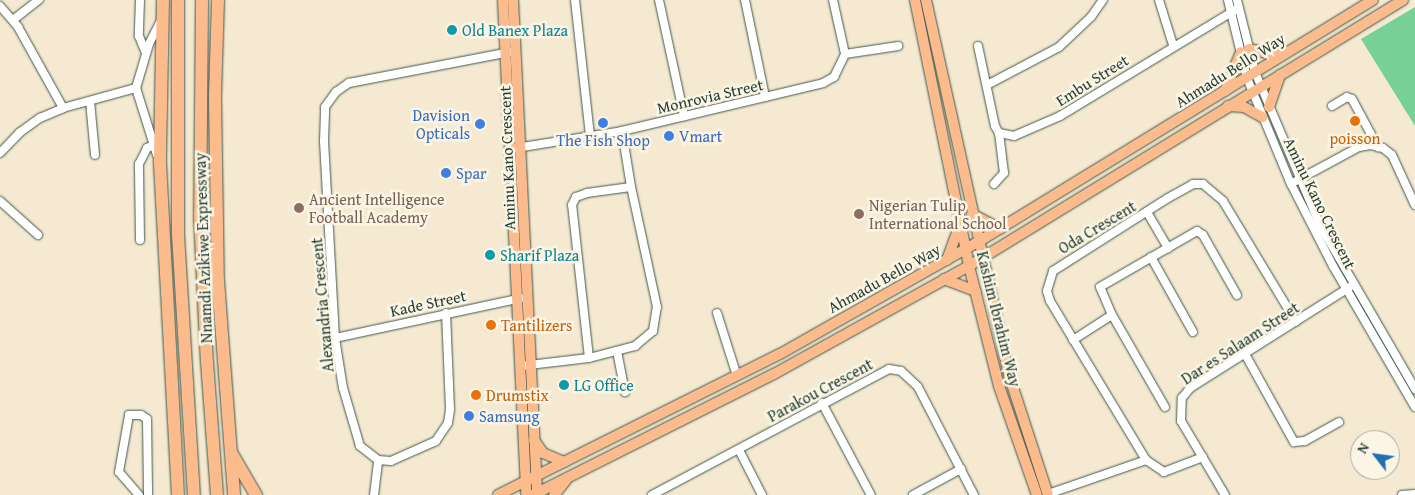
<!DOCTYPE html>
<style>
body{margin:0}
#map{position:relative;width:1415px;height:495px;overflow:hidden;background:#f5ead1;font-family:"Gentium Book Plus",serif}
div>[style]{position:absolute}
[style*='--x']{left:calc(var(--x)*1px);top:calc(var(--y)*1px);width:calc(var(--w)*1px);rotate:calc(var(--a)*1deg)}
.green>*{inset:0;background:#77d096}
.roads{filter:drop-shadow(0 0 1px #3f574c) drop-shadow(0 0 1px #3f574c)}
.minor>*{height:8px;margin:-4px;padding:0 4px;transform-origin:4px;border-radius:4px;background:#fff}
.major>*{height:10px;margin:-5px;padding:0 5px;transform-origin:5px;border-radius:5px;background:#fbbb8c}
.highway>*{height:12px;margin:-6px;padding:0 6px;transform-origin:6px;border-radius:6px;background:#fbbb8c}
.dots>*{width:14px;height:14px;translate:-50% -50%;box-sizing:border-box;border:2px solid #fcf5e5;border-radius:50%}
span{translate:-50% -50%;white-space:nowrap;text-align:center;line-height:1.15;-webkit-text-stroke:5px #fcf5e5;paint-order:stroke}
.culture-label{font-size:16px;color:#0d838f}
.left{translate:0 -50%;text-align:left}
.street-label{font-size:16px;color:#1f3d34}
.shop-label{font-size:16px;color:#366cbe}
.right{translate:-100% -50%;text-align:right}
.food-label{font-size:16px;color:#c56008}
.education-label{font-size:16px;color:#785e54}
.north{position:absolute;left:1350px;top:430px;width:50px;height:50px;box-sizing:border-box;background:#fcf5e5;border:1px solid #a4ab9e;border-radius:50%;rotate:300deg;font-size:14px;font-weight:700;line-height:20px;text-align:center;color:#1f3d34}
.north::after{content:'';display:block;margin:auto;width:18px;height:22px;background:#1f6fb2;clip-path:polygon(50% 0,100% 100%,50% 72%,0 100%)}
</style>
<div id="map">
<div class="green">
<div style="clip-path:polygon(1415px 7px,1415px 126px,1361px 39px)"></div>
</div>
<div class="roads">
<div class="minor">
<div style="--x:140;--y:0;--w:36;--a:92"></div>
<div style="--x:139;--y:36;--w:18;--a:68"></div>
<div style="--x:575;--y:0;--w:137;--a:83.7"></div>
<div style="--x:659;--y:0;--w:119;--a:77.8"></div>
<div style="--x:745;--y:0;--w:99;--a:78.3"></div>
<div style="--x:1159;--y:0;--w:47;--a:72.7"></div>
<div style="--x:1228;--y:0;--w:80;--a:76.3"></div>
<div style="--x:1247;--y:78;--w:115;--a:67.5"></div>
<div style="--x:1291;--y:184;--w:92;--a:62.9"></div>
<div style="--x:1333;--y:266;--w:163;--a:59.8"></div>
<div style="--x:1237;--y:0;--w:74;--a:76"></div>
<div style="--x:1255;--y:72;--w:166;--a:67"></div>
<div style="--x:1320;--y:225;--w:190;--a:59.9"></div>
<div style="--x:0;--y:6;--w:28;--a:49"></div>
<div style="--x:18;--y:27;--w:93;--a:60.9"></div>
<div style="--x:13;--y:20;--w:33;--a:-38"></div>
<div style="--x:978;--y:46;--w:82;--a:78"></div>
<div style="--x:995;--y:126;--w:8;--a:60"></div>
<div style="--x:999;--y:133;--w:15;--a:11"></div>
<div style="--x:1014;--y:136;--w:50;--a:-23.5"></div>
<div style="--x:1060;--y:116;--w:205;--a:-31.2"></div>
<div style="--x:845;--y:54;--w:54;--a:-8.6"></div>
<div style="--x:987;--y:85;--w:81;--a:-27.8"></div>
<div style="--x:1059;--y:47;--w:44;--a:-43.2"></div>
<div style="--x:1091;--y:17;--w:21;--a:-55"></div>
<div style="--x:90;--y:101;--w:54;--a:84.7"></div>
<div style="--x:1332;--y:106;--w:17;--a:-31"></div>
<div style="--x:1347;--y:97;--w:5;--a:22"></div>
<div style="--x:1352;--y:99;--w:55;--a:61.6"></div>
<div style="--x:516;--y:148;--w:107;--a:-9.1"></div>
<div style="--x:622;--y:131;--w:207;--a:-13.4"></div>
<div style="--x:823;--y:83;--w:13;--a:-29"></div>
<div style="--x:834;--y:77;--w:25;--a:-64"></div>
<div style="--x:845;--y:54;--w:55;--a:-102.5"></div>
<div style="--x:0;--y:153;--w:28;--a:-46"></div>
<div style="--x:19;--y:133;--w:26;--a:-36"></div>
<div style="--x:40;--y:118;--w:25;--a:-23"></div>
<div style="--x:63;--y:108;--w:76;--a:-15.3"></div>
<div style="--x:157;--y:155;--w:70;--a:-107.4"></div>
<div style="--x:136;--y:88;--w:46;--a:-73.5"></div>
<div style="--x:149;--y:44;--w:25;--a:-63"></div>
<div style="--x:1296;--y:181;--w:72;--a:-28.4"></div>
<div style="--x:1359;--y:147;--w:12;--a:-9"></div>
<div style="--x:1371;--y:145;--w:12;--a:14"></div>
<div style="--x:1383;--y:148;--w:11;--a:38"></div>
<div style="--x:1392;--y:155;--w:55;--a:65.3"></div>
<div style="--x:994;--y:184;--w:15;--a:-48"></div>
<div style="--x:1004;--y:173;--w:40;--a:-97.1"></div>
<div style="--x:0;--y:201;--w:51;--a:41.8"></div>
<div style="--x:1147;--y:212;--w:42;--a:59.7"></div>
<div style="--x:140;--y:240;--w:76;--a:-90.8"></div>
<div style="--x:139;--y:164;--w:18;--a:-63"></div>
<div style="--x:147;--y:148;--w:8;--a:-23"></div>
<div style="--x:1151;--y:257;--w:86;--a:60.8"></div>
<div style="--x:446;--y:313;--w:97;--a:87.6"></div>
<div style="--x:450;--y:410;--w:13;--a:99"></div>
<div style="--x:448;--y:423;--w:22;--a:124"></div>
<div style="--x:436;--y:441;--w:49;--a:156"></div>
<div style="--x:391;--y:461;--w:13;--a:-176"></div>
<div style="--x:378;--y:460;--w:23;--a:-142"></div>
<div style="--x:360;--y:446;--w:60;--a:-106.3"></div>
<div style="--x:343;--y:388;--w:51;--a:-99.1"></div>
<div style="--x:335;--y:338;--w:197;--a:-93.2"></div>
<div style="--x:324;--y:141;--w:34;--a:-88"></div>
<div style="--x:325;--y:107;--w:19;--a:-54"></div>
<div style="--x:336;--y:92;--w:16;--a:-35"></div>
<div style="--x:349;--y:83;--w:164;--a:-10.9"></div>
<div style="--x:717;--y:313;--w:66;--a:72.4"></div>
<div style="--x:335;--y:338;--w:190;--a:-12.1"></div>
<div style="--x:1073;--y:340;--w:46;--a:-32.7"></div>
<div style="--x:617;--y:351;--w:42;--a:79"></div>
<div style="--x:1245;--y:354;--w:101;--a:60.9"></div>
<div style="--x:1294;--y:442;--w:11;--a:-5"></div>
<div style="--x:1305;--y:441;--w:39;--a:-29"></div>
<div style="--x:589;--y:358;--w:154;--a:-96.3"></div>
<div style="--x:572;--y:205;--w:9;--a:-63"></div>
<div style="--x:576;--y:197;--w:12;--a:-20"></div>
<div style="--x:587;--y:193;--w:44;--a:-7.8"></div>
<div style="--x:521;--y:366;--w:68;--a:-6.7"></div>
<div style="--x:589;--y:358;--w:48;--a:-14.6"></div>
<div style="--x:635;--y:346;--w:23;--a:-40"></div>
<div style="--x:653;--y:331;--w:24;--a:-81"></div>
<div style="--x:657;--y:307;--w:123;--a:-102.2"></div>
<div style="--x:631;--y:187;--w:57;--a:-99.1"></div>
<div style="--x:822;--y:403;--w:104;--a:62"></div>
<div style="--x:1165;--y:407;--w:106;--a:-119.9"></div>
<div style="--x:1112;--y:315;--w:30;--a:-113"></div>
<div style="--x:1100;--y:287;--w:112;--a:-30"></div>
<div style="--x:1197;--y:231;--w:7;--a:34"></div>
<div style="--x:1203;--y:235;--w:69;--a:60.5"></div>
<div style="--x:739;--y:450;--w:51;--a:62.9"></div>
<div style="--x:1203;--y:457;--w:42;--a:159"></div>
<div style="--x:1164;--y:472;--w:22;--a:-146"></div>
<div style="--x:1146;--y:460;--w:186;--a:-121.1"></div>
<div style="--x:1050;--y:301;--w:10;--a:-107"></div>
<div style="--x:1047;--y:291;--w:21;--a:-73"></div>
<div style="--x:1053;--y:271;--w:136;--a:-32.4"></div>
<div style="--x:1168;--y:198;--w:29;--a:-29"></div>
<div style="--x:1193;--y:184;--w:10;--a:0"></div>
<div style="--x:1203;--y:184;--w:26;--a:40"></div>
<div style="--x:1223;--y:201;--w:141;--a:58.9"></div>
<div style="--x:1048;--y:494;--w:104;--a:-19.1"></div>
<div style="--x:139;--y:495;--w:30;--a:-131"></div>
<div style="--x:119;--y:472;--w:58;--a:-80"></div>
<div style="--x:129;--y:415;--w:12;--a:0"></div>
<div style="--x:141;--y:415;--w:7;--a:34"></div>
<div style="--x:147;--y:419;--w:76;--a:89.2"></div>
<div style="--x:374;--y:495;--w:35;--a:-83"></div>
<div style="--x:652;--y:495;--w:268;--a:-28"></div>
<div style="--x:889;--y:369;--w:12;--a:9"></div>
<div style="--x:901;--y:371;--w:23;--a:43"></div>
<div style="--x:918;--y:387;--w:122;--a:62.6"></div>
<div style="--x:913;--y:495;--w:55;--a:-28.4"></div>
<div style="--x:1225;--y:495;--w:86;--a:-120.7"></div>
<div style="--x:1181;--y:421;--w:23;--a:-88"></div>
<div style="--x:1182;--y:398;--w:13;--a:-51"></div>
<div style="--x:1190;--y:388;--w:189;--a:-32.3"></div>
<div style="--x:1402;--y:495;--w:13;--a:-4"></div>
</div>
<div class="major">
<div style="--x:503;--y:0;--w:496;--a:87.3"></div>
<div style="--x:513;--y:0;--w:494;--a:87.2"></div>
<div style="--x:915;--y:0;--w:271;--a:78.5"></div>
<div style="--x:969;--y:266;--w:124;--a:76"></div>
<div style="--x:999;--y:386;--w:115;--a:70.8"></div>
<div style="--x:926;--y:0;--w:384;--a:77.5"></div>
<div style="--x:1009;--y:375;--w:126;--a:72"></div>
<div style="--x:1249;--y:49;--w:33;--a:12"></div>
<div style="--x:1225;--y:91;--w:42;--a:-67.7"></div>
<div style="--x:1228;--y:106;--w:16;--a:4"></div>
<div style="--x:1244;--y:107;--w:21;--a:29"></div>
<div style="--x:1269;--y:107;--w:34;--a:-71"></div>
<div style="--x:972;--y:214;--w:32;--a:28"></div>
<div style="--x:947;--y:260;--w:38;--a:-70"></div>
<div style="--x:944;--y:279;--w:34;--a:21"></div>
<div style="--x:534;--y:440;--w:16;--a:55"></div>
<div style="--x:543;--y:453;--w:23;--a:23"></div>
<div style="--x:498;--y:495;--w:315;--a:-26.6"></div>
<div style="--x:780;--y:354;--w:227;--a:-29.5"></div>
<div style="--x:978;--y:242;--w:463;--a:-31.5"></div>
<div style="--x:533;--y:495;--w:270;--a:-26.7"></div>
<div style="--x:774;--y:374;--w:223;--a:-29"></div>
<div style="--x:969;--y:266;--w:509;--a:-31.5"></div>
<div style="--x:554;--y:495;--w:19;--a:-51"></div>
</div>
<div class="highway">
<div style="--x:163;--y:0;--w:163;--a:91.1"></div>
<div style="--x:160;--y:163;--w:332;--a:86.9"></div>
<div style="--x:178;--y:0;--w:235;--a:90"></div>
<div style="--x:178;--y:235;--w:260;--a:86.5"></div>
<div style="--x:202;--y:0;--w:216;--a:90.5"></div>
<div style="--x:200;--y:216;--w:146;--a:87.3"></div>
<div style="--x:207;--y:362;--w:133;--a:85.7"></div>
<div style="--x:218;--y:0;--w:98;--a:91.8"></div>
<div style="--x:215;--y:98;--w:183;--a:89.1"></div>
<div style="--x:218;--y:281;--w:215;--a:85.7"></div>
<div style="--x:232;--y:454;--w:48;--a:59.7"></div>
</div>
</div>
<div class="dots">
<div style="left:452px;top:30px;background:#0f9aa8"></div>
<div style="left:1355px;top:121px;background:#e8710a"></div>
<div style="left:603px;top:123px;background:#3f7fe0"></div>
<div style="left:480px;top:124px;background:#3f7fe0"></div>
<div style="left:669px;top:136px;background:#3f7fe0"></div>
<div style="left:446px;top:173px;background:#3f7fe0"></div>
<div style="left:299px;top:208px;background:#8d6e63"></div>
<div style="left:859px;top:214px;background:#8d6e63"></div>
<div style="left:490px;top:255px;background:#0f9aa8"></div>
<div style="left:491px;top:325px;background:#e8710a"></div>
<div style="left:564px;top:385px;background:#0f9aa8"></div>
<div style="left:476px;top:395px;background:#e8710a"></div>
<div style="left:469px;top:416px;background:#3f7fe0"></div>
</div>
<div class="culture-label">
<span class="left" style="left:462px;top:30px">Old Banex Plaza</span>
<span class="left" style="left:500px;top:255px">Sharif Plaza</span>
<span class="left" style="left:574px;top:385px">LG Office</span>
</div>
<div class="street-label">
<span style="left:1230px;top:70px;rotate:-32deg">Ahmadu Bello Way</span>
<span style="left:1092px;top:80px;rotate:-32deg">Embu Street</span>
<span style="left:710px;top:96px;rotate:-13deg">Monrovia Street</span>
<span style="left:507px;top:158px;rotate:-92deg">Aminu Kano Crescent</span>
<span style="left:1320px;top:203px;rotate:64deg">Aminu Kano Crescent</span>
<span style="left:1097px;top:227px;rotate:-31deg">Oda Crescent</span>
<span style="left:203px;top:248px;rotate:-92deg">Nnamdi Azikiwe Expressway</span>
<span style="left:884px;top:278px;rotate:-29deg">Ahmadu Bello Way</span>
<span style="left:428px;top:303px;rotate:-12deg">Kade Street</span>
<span style="left:322px;top:305px;rotate:-95deg">Alexandria Crescent</span>
<span style="left:999px;top:319px;rotate:76deg">Kashim Ibrahim Way</span>
<span style="left:1240px;top:343px;rotate:-33deg">Dar es Salaam Street</span>
<span style="left:820px;top:390px;rotate:-28deg">Parakou Crescent</span>
</div>
<div class="shop-label">
<span class="right" style="left:470px;top:124px">Davision<br>Opticals</span>
<span class="left" style="left:679px;top:136px">Vmart</span>
<span style="left:603px;top:140px">The Fish Shop</span>
<span class="left" style="left:456px;top:173px">Spar</span>
<span class="left" style="left:479px;top:416px">Samsung</span>
</div>
<div class="food-label">
<span style="left:1355px;top:138px">poisson</span>
<span class="left" style="left:501px;top:325px">Tantilizers</span>
<span class="left" style="left:486px;top:395px">Drumstix</span>
</div>
<div class="education-label">
<span class="left" style="left:309px;top:208px">Ancient Intelligence<br>Football Academy</span>
<span class="left" style="left:869px;top:214px">Nigerian Tulip<br>International School</span>
</div>
<div class="north">N</div>
</div>
